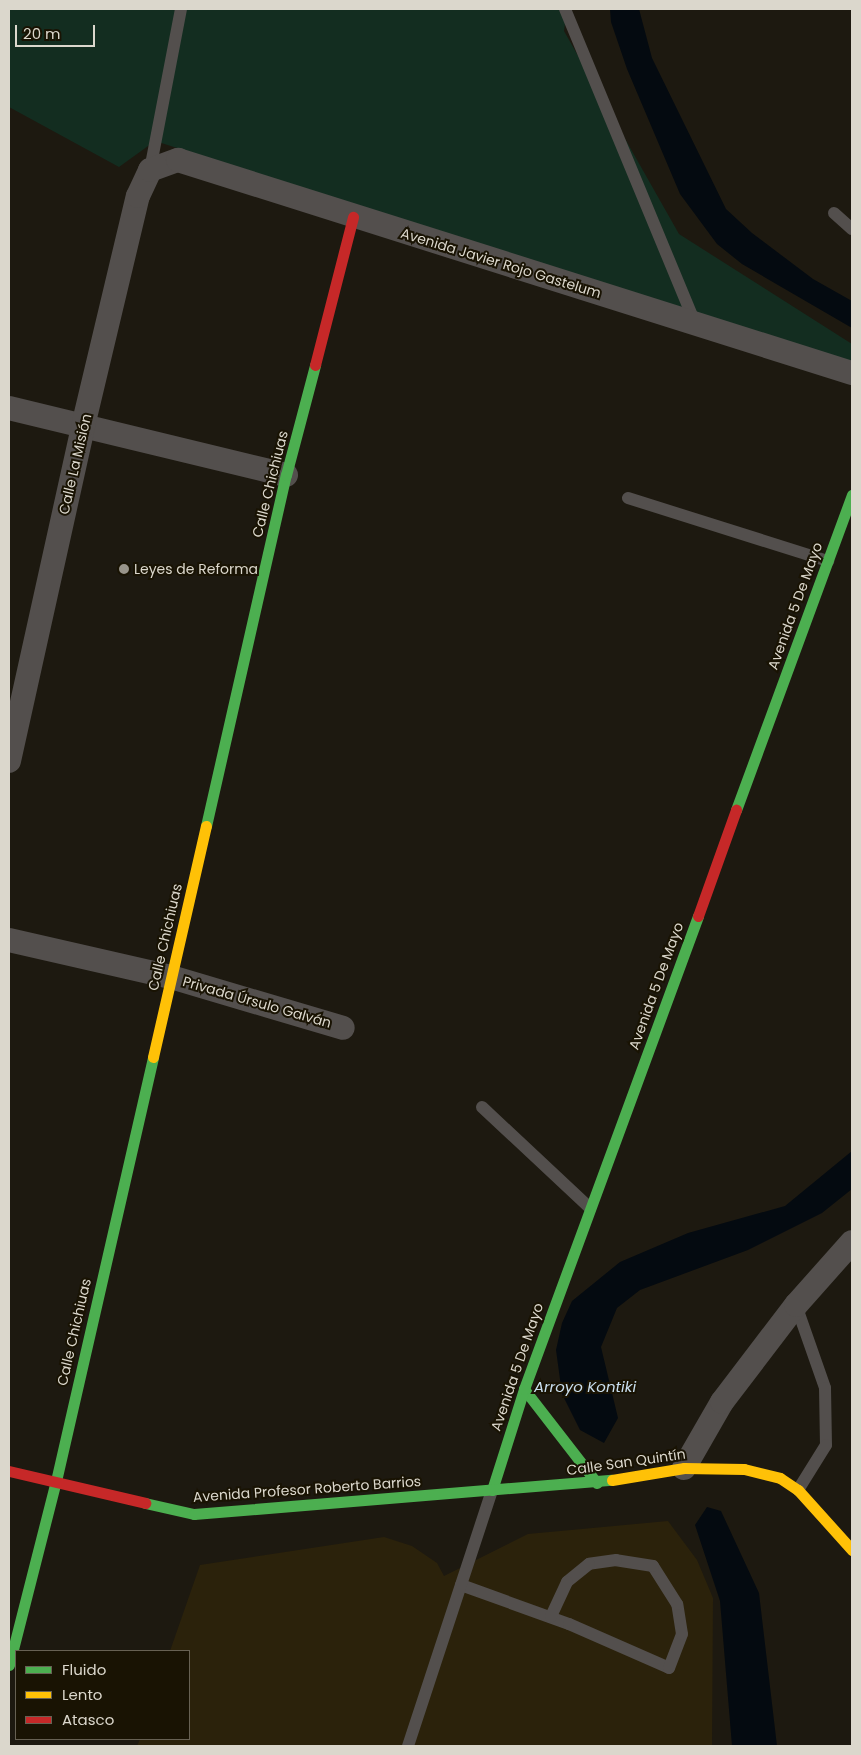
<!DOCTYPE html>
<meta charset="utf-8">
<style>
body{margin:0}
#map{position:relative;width:861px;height:1755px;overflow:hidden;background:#1d1910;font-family:Poppins,sans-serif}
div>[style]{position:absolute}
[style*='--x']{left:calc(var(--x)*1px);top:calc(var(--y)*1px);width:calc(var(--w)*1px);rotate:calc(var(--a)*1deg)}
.built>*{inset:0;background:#2b220b}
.green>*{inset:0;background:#132d20}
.water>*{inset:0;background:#040a10}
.lane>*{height:12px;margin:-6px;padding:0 6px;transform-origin:6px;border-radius:6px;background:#534f4d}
.street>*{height:24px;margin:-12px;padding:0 12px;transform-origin:12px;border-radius:12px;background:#534f4d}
.fast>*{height:11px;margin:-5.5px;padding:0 5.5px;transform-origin:5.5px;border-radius:5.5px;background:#4caf50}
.slow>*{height:11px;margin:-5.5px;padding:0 5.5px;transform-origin:5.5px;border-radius:5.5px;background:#ffc107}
.jam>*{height:11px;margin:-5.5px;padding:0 5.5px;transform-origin:5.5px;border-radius:5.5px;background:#c62828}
.dots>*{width:14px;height:14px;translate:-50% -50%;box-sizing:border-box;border:2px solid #191303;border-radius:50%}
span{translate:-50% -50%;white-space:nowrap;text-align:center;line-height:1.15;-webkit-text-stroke:4px #191303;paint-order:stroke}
.street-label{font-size:14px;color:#dbd7cc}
.poi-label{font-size:14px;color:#dbd7cc}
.left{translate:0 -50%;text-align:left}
.water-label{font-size:15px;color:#cadfef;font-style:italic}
.frame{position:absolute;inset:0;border:10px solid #dbd7cc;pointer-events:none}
.legend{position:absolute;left:15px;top:1650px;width:175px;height:90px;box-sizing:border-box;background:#191303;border:1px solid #676153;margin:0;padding:6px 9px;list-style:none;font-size:15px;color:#dbd7cc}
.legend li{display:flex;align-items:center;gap:10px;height:25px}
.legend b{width:25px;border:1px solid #676153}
.scale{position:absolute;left:15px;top:25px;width:80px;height:22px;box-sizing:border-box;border:2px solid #dbd7cc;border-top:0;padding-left:6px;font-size:15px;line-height:18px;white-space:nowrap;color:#dbd7cc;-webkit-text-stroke:4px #191303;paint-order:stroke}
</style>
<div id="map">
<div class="built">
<div style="clip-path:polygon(668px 1521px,697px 1560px,713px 1598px,712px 1746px,137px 1746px,140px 1739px,189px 1739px,189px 1651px,170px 1651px,200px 1565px,384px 1537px,412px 1546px,437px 1563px,444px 1576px,528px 1534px)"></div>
</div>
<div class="green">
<div style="clip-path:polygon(9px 9px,567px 9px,564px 31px,679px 234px,852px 344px,852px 362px,155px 141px,119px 167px,9px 107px)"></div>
</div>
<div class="water">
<div style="clip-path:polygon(610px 9px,639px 9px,652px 58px,726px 209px,752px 233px,813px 279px,852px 301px,852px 328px,742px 264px,717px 244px,680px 194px,627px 69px,611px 22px)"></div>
<div style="clip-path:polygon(852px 1151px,852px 1189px,822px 1213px,748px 1250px,640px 1290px,617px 1308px,601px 1347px,618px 1418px,604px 1443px,580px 1430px,562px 1394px,556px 1350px,562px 1323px,572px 1301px,620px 1262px,688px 1233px,785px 1206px)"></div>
<div style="clip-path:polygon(707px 1507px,721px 1511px,759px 1593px,777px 1746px,732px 1746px,720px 1601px,695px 1525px)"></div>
</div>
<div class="lane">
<div style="--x:565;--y:9;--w:340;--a:67.5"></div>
<div style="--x:150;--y:170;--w:164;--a:-79.1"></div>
<div style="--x:834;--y:213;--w:24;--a:42"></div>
<div style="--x:628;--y:498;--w:210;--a:17.5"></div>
<div style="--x:482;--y:1107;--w:148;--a:43.1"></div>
<div style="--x:796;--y:1305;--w:88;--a:70.7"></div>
<div style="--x:825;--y:1388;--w:57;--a:89"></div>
<div style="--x:826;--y:1445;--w:53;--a:121.9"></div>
<div style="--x:461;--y:1585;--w:115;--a:19.9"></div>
<div style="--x:569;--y:1624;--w:109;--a:23.7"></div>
<div style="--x:669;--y:1668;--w:36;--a:-69"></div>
<div style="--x:682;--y:1634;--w:30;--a:-99"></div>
<div style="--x:677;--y:1604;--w:45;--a:-122.3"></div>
<div style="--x:653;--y:1566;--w:37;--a:-171"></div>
<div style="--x:616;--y:1560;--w:27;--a:172"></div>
<div style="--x:589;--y:1564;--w:28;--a:141"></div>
<div style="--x:567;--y:1582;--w:38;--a:115"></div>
<div style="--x:408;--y:1746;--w:269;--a:-71.8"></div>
</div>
<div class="street">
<div style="--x:9;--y:408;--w:285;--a:13.6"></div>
<div style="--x:9;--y:761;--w:343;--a:-77.5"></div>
<div style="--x:83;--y:426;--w:236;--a:-76.6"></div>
<div style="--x:138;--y:196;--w:29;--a:-65"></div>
<div style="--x:150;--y:170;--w:30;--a:-20"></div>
<div style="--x:178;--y:160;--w:707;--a:17.54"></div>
<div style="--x:9;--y:940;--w:166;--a:12.9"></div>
<div style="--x:171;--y:977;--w:179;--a:16.5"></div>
<div style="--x:684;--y:1468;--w:76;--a:-60.1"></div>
<div style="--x:722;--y:1402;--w:122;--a:-52.7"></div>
<div style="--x:796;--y:1305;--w:84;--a:-48.4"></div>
</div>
<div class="fast">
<div style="--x:736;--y:810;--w:336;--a:-69.8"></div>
<div style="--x:206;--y:826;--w:360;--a:-77.2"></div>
<div style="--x:286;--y:475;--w:114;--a:-75.2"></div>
<div style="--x:524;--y:1389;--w:119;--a:52.2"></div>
<div style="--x:492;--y:1490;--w:106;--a:-72.4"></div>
<div style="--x:524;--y:1389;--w:504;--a:-69.8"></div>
<div style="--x:145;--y:1503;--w:50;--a:12.7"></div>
<div style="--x:194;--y:1514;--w:419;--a:-4.7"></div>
<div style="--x:9;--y:1665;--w:190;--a:-75.7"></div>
<div style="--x:56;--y:1481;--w:435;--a:-77.1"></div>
</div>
<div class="slow">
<div style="--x:153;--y:1057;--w:237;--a:-77.1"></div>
<div style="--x:612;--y:1480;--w:73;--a:-9.5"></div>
<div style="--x:684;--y:1468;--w:60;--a:1"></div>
<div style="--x:744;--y:1469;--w:37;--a:14"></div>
<div style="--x:780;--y:1478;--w:22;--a:34"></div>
<div style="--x:798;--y:1490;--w:81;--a:48"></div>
</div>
<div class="jam">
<div style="--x:315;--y:365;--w:153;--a:-75.6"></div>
<div style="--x:698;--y:916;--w:113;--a:-70.3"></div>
<div style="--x:9;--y:1471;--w:140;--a:13.2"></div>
</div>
<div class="dots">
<div style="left:124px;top:569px;background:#98948a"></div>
</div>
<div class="street-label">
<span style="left:501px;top:263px;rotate:17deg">Avenida Javier Rojo Gastelum</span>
<span style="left:75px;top:464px;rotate:-77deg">Calle La Misión</span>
<span style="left:270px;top:484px;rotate:-76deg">Calle Chichiuas</span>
<span style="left:795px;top:606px;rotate:-70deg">Avenida 5 De Mayo</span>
<span style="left:165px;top:937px;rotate:-77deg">Calle Chichiuas</span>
<span style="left:656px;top:986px;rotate:-70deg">Avenida 5 De Mayo</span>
<span style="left:257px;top:1002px;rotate:16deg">Privada Úrsulo Galván</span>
<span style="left:74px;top:1332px;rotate:-77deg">Calle Chichiuas</span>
<span style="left:517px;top:1367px;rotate:-71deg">Avenida 5 De Mayo</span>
<span style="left:626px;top:1462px;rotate:-8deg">Calle San Quintín</span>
<span style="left:307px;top:1489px;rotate:-4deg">Avenida Profesor Roberto Barrios</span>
</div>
<div class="poi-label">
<span class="left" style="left:134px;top:569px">Leyes de Reforma</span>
</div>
<div class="water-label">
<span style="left:585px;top:1387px">Arroyo Kontiki</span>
</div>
<div class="frame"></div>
<ul class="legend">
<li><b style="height:6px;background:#4caf50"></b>Fluido</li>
<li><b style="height:6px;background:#ffc107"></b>Lento</li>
<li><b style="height:6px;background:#c62828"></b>Atasco</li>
</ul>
<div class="scale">20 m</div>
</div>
